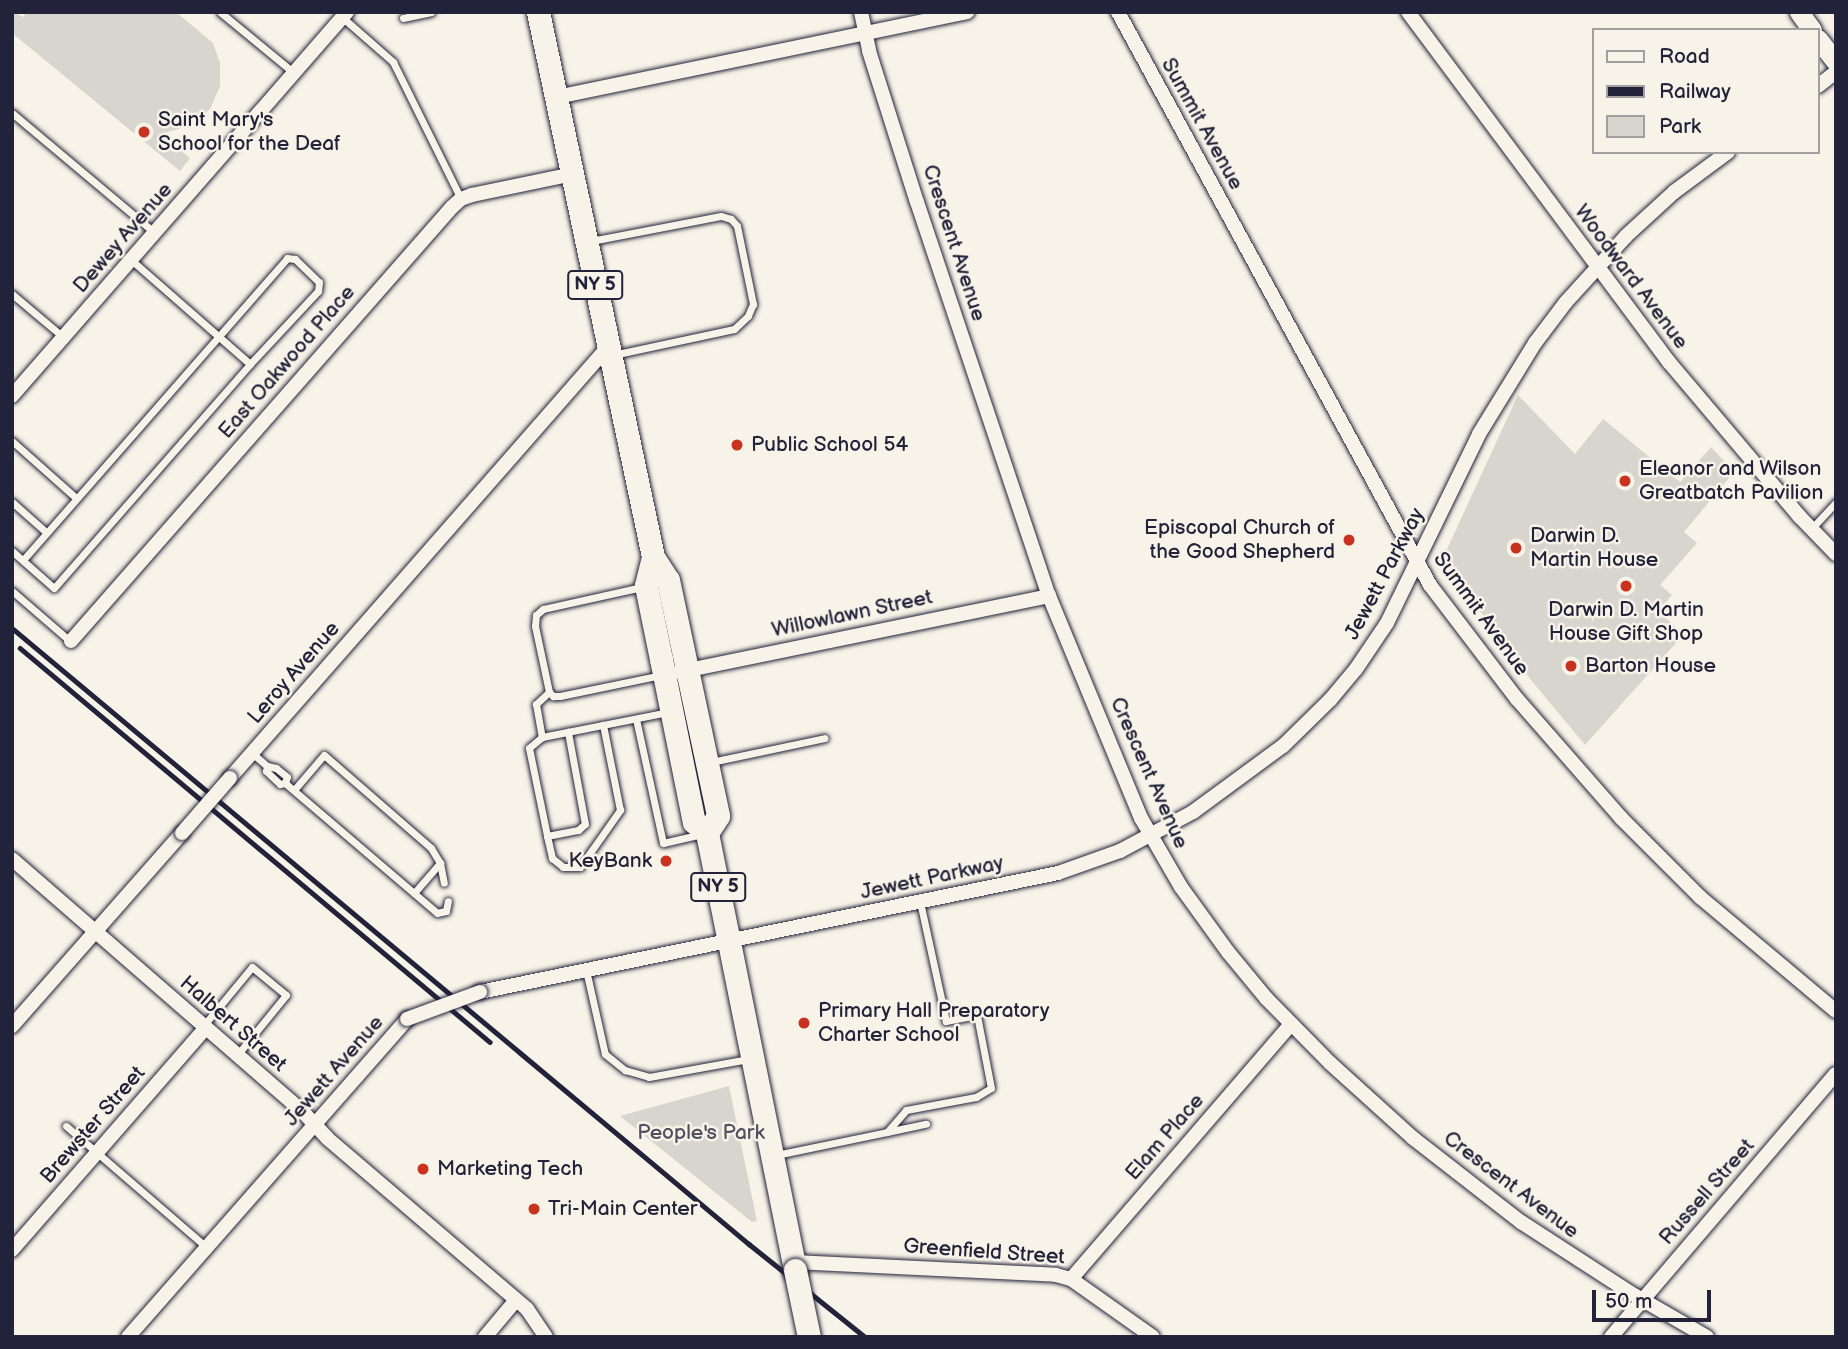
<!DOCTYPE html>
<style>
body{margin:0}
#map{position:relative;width:1848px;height:1349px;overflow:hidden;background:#f7f3e8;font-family:"Balsamiq Sans",sans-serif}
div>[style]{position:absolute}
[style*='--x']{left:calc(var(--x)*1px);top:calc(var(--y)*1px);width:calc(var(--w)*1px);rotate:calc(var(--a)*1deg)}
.green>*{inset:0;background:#d8d5cf}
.roads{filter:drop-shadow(0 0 2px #22223b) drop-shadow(0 0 2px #22223b)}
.service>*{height:7px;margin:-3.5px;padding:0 3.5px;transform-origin:3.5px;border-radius:3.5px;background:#f7f3e8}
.minor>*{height:14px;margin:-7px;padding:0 7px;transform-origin:7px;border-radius:7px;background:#f7f3e8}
.tertiary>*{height:19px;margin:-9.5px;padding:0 9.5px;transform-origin:9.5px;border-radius:9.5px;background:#f7f3e8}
.primary>*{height:23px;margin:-11.5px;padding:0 11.5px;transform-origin:11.5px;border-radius:11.5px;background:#f7f3e8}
.rail>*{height:4.5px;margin:-2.25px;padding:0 2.25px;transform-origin:2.25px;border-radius:2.25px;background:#22223b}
.bridges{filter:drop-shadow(0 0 2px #22223b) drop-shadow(0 0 2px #22223b)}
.minor-bridge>*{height:14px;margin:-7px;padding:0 7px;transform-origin:7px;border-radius:7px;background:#f7f3e8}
.primary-bridge>*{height:23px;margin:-11.5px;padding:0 11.5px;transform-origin:11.5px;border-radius:11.5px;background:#f7f3e8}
.dots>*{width:19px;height:19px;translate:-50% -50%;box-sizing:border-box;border:4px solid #f7f3e8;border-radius:50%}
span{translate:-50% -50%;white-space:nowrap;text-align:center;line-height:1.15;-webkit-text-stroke:5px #f7f3e8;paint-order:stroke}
.shield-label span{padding:2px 5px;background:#f7f3e8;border:2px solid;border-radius:5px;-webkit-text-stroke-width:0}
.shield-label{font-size:19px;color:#22223b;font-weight:700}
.poi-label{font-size:21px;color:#22223b}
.left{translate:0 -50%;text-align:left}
.right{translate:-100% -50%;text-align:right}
.street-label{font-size:21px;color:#22223b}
.park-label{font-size:21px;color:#504f60}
.frame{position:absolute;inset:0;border:14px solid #22223b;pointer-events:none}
.legend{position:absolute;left:1592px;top:28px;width:228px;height:126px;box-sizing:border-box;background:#f7f3e8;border:2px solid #a29fa3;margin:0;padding:9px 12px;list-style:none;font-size:21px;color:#22223b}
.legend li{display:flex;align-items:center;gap:14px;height:35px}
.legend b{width:35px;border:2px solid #a29fa3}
.scale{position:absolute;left:1592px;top:1290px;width:119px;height:32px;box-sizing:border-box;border:4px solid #22223b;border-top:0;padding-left:9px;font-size:21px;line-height:24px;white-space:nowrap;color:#22223b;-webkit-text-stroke:5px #f7f3e8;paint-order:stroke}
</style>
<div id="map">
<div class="green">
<div style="clip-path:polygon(12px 12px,24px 17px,25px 12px,176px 12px,213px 43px,220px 63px,220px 86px,210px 109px,190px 126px,160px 134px,190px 158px,180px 171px,12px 33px)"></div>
<div style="clip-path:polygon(1518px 395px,1575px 454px,1603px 419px,1680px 482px,1711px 447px,1734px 472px,1684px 532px,1697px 543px,1660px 585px,1672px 595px,1658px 611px,1684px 634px,1585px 745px,1531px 680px,1442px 560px)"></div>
<div style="clip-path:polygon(729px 1086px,757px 1221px,752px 1222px,620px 1116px)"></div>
</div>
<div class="roads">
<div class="service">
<div style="--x:220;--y:12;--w:96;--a:39.5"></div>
<div style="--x:343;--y:18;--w:67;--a:41.3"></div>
<div style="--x:393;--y:62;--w:153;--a:63.6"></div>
<div style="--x:403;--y:18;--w:29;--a:-12"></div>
<div style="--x:12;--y:113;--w:187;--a:40"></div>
<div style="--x:591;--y:241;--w:132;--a:-10.9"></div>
<div style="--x:721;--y:216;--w:10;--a:17"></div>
<div style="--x:731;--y:219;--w:9;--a:49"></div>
<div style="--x:737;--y:226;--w:80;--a:78.4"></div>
<div style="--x:753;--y:304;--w:13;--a:113"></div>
<div style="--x:748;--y:316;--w:19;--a:137"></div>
<div style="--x:734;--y:329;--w:124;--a:167.9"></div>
<div style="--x:12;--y:294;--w:67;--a:40.1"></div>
<div style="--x:12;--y:441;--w:86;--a:41.7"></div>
<div style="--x:12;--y:502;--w:45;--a:41.4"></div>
<div style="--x:1811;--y:529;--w:37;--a:-47"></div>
<div style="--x:12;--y:551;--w:56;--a:41.4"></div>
<div style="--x:54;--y:588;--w:298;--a:-48.8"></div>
<div style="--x:250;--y:364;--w:158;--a:-138.8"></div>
<div style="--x:23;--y:560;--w:401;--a:-48.8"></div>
<div style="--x:287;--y:258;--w:8;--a:7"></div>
<div style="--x:295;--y:259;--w:33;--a:44"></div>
<div style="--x:319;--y:282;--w:9;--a:96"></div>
<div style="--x:318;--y:291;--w:100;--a:133"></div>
<div style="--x:642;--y:587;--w:101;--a:167.5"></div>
<div style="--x:543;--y:609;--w:9;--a:139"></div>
<div style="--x:536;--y:615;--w:11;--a:95"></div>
<div style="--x:535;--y:626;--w:67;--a:78"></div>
<div style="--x:549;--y:692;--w:6;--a:45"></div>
<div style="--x:553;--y:696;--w:7;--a:0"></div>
<div style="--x:560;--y:696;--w:103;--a:-11.7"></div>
<div style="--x:12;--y:591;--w:77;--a:40.8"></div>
<div style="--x:549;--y:692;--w:18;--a:137"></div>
<div style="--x:536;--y:704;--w:34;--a:80"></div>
<div style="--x:542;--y:737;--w:128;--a:-11.2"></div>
<div style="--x:636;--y:719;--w:127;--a:77.7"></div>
<div style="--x:663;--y:843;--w:40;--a:-13"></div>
<div style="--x:542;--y:737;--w:17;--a:140"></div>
<div style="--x:529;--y:748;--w:90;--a:78.4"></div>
<div style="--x:547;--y:836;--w:32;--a:-11"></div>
<div style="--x:578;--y:830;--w:9;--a:-41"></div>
<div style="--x:585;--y:824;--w:94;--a:-100.5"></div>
<div style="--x:252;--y:753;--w:20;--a:41"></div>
<div style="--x:267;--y:766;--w:9;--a:13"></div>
<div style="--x:276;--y:768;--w:14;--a:39"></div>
<div style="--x:287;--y:777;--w:6;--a:108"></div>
<div style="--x:711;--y:762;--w:116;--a:-11.9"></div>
<div style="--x:267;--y:766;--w:5;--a:101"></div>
<div style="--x:266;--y:771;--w:19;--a:43"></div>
<div style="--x:280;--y:784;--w:5;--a:-11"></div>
<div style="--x:285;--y:783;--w:200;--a:40.5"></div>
<div style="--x:437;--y:913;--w:9;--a:-13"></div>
<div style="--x:446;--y:911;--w:10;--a:-79"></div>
<div style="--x:294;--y:790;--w:46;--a:-49.4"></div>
<div style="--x:324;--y:755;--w:142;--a:41"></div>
<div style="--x:431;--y:848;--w:17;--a:59"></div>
<div style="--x:440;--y:863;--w:20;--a:79"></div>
<div style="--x:547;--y:836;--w:23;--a:77"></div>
<div style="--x:552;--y:858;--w:14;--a:39"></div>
<div style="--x:563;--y:867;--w:17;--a:0"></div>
<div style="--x:580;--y:867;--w:70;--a:-54.9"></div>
<div style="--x:620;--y:810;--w:87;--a:-101.3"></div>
<div style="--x:414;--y:893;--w:40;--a:-49"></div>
<div style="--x:586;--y:970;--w:86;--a:77.3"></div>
<div style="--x:605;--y:1054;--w:26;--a:39"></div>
<div style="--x:625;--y:1070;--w:25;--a:16"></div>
<div style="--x:649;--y:1077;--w:101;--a:-10.3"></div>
<div style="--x:204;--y:1025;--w:75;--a:-50.4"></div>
<div style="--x:252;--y:967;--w:44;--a:39.5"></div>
<div style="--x:286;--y:995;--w:77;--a:129.2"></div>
<div style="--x:66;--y:1126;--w:185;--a:40.8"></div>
<div style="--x:887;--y:1132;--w:40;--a:-12"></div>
<div style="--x:776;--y:1155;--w:113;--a:-11.7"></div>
<div style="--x:887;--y:1132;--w:29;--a:-49"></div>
<div style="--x:906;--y:1110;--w:71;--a:-10.5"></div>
<div style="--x:976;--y:1097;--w:17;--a:-31"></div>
<div style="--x:991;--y:1088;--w:74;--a:-100.9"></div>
<div style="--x:977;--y:1015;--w:32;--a:169"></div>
<div style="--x:946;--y:1021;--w:122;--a:-102.3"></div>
</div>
<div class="minor">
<div style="--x:861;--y:12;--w:40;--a:78"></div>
<div style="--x:869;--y:51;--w:158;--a:72.4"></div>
<div style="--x:917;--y:202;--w:416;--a:71.5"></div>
<div style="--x:1049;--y:596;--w:240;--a:67.5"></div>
<div style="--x:1141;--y:818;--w:80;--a:59.9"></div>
<div style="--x:1181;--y:887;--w:80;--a:54.1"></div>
<div style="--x:1228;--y:952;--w:60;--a:50.4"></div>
<div style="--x:1266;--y:998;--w:91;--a:45.4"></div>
<div style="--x:1330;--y:1063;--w:112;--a:42.1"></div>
<div style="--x:1413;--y:1138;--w:137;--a:37.9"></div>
<div style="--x:1521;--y:1222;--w:129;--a:32.9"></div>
<div style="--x:1629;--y:1292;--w:90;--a:30"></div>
<div style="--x:1118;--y:12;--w:652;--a:61.43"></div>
<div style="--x:1430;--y:585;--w:143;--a:52.7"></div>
<div style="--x:1517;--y:699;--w:158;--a:48.8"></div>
<div style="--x:1621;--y:818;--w:112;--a:45"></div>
<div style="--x:1700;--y:897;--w:177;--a:40"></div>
<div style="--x:1408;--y:12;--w:437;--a:53.3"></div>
<div style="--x:1669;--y:362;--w:202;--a:49.8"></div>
<div style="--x:1799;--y:516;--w:53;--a:45.8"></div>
<div style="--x:1818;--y:86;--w:23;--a:-38"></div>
<div style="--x:557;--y:97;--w:419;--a:-11.7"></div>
<div style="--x:12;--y:396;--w:510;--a:-48.9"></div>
<div style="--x:71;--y:641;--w:578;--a:-48.72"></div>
<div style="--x:452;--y:207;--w:12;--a:-42"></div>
<div style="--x:461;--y:199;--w:12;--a:-20"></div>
<div style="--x:472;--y:195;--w:103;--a:-11.7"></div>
<div style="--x:679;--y:672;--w:378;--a:-11.6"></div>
<div style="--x:230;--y:778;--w:573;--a:-48.75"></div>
<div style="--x:12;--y:859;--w:387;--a:41"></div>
<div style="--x:304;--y:1113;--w:34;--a:47"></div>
<div style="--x:327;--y:1138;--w:263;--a:40.5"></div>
<div style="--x:527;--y:1309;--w:34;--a:56"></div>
<div style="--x:480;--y:992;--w:590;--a:-11.63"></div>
<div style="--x:1058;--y:873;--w:66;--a:-19.5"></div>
<div style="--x:1120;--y:851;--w:83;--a:-28.1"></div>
<div style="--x:1193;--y:812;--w:112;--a:-36.3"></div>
<div style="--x:1283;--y:746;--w:66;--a:-44.4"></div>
<div style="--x:1330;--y:700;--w:40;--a:-50"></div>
<div style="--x:1356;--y:669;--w:55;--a:-56"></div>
<div style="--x:1387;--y:623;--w:210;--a:-64"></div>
<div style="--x:1479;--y:434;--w:107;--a:-58.4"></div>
<div style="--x:1535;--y:343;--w:51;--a:-52.9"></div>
<div style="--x:1566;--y:302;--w:89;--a:-47.7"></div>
<div style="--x:1626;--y:236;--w:65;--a:-42.5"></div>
<div style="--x:1674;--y:192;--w:67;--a:-36.5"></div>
<div style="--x:12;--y:1026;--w:257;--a:-48.6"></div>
<div style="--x:12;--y:1250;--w:295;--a:-48.9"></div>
<div style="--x:794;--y:1262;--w:262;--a:2.8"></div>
<div style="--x:1056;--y:1275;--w:16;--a:15"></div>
<div style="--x:1071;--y:1279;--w:100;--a:35.3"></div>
<div style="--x:1071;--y:1279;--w:337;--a:-49.2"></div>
<div style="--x:128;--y:1337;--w:423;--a:-48.7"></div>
<div style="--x:485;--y:1337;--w:48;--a:-50"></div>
<div style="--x:1611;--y:1337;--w:346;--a:-49.5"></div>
</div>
<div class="tertiary">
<div style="--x:1799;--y:12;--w:22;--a:54"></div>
<div style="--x:1818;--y:39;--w:29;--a:52"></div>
</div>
<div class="primary">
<div style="--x:538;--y:12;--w:557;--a:78.08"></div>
<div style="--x:653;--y:557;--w:27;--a:57"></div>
<div style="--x:668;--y:580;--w:241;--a:78"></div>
<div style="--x:718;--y:816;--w:20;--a:123"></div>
<div style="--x:653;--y:557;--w:30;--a:104"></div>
<div style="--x:646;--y:586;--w:75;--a:78.4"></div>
<div style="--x:661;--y:659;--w:166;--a:78.6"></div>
<div style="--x:694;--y:822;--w:17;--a:40"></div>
<div style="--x:707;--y:833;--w:446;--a:78.6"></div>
</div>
</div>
<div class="rail">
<div style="--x:12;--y:628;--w:961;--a:39.89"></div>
<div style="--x:749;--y:1244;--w:149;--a:38.7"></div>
<div style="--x:20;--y:648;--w:613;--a:39.97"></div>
</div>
<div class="bridges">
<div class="minor-bridge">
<div style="--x:182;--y:833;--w:73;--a:-48.9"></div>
<div style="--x:407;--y:1019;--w:78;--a:-20.3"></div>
</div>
<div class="primary-bridge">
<div style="--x:795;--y:1270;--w:68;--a:78.2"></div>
</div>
</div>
<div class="dots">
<div style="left:144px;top:132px;background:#c8321e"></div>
<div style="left:737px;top:445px;background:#c8321e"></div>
<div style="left:1625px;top:481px;background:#c8321e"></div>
<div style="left:1349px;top:540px;background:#c8321e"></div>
<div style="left:1516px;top:548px;background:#c8321e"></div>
<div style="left:1626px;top:586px;background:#c8321e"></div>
<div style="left:1571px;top:666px;background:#c8321e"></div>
<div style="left:666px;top:861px;background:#c8321e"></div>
<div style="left:804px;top:1023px;background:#c8321e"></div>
<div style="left:423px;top:1169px;background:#c8321e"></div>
<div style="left:534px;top:1209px;background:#c8321e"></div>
</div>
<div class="shield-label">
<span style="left:595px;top:285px">NY 5</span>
<span style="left:718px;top:887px">NY 5</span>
</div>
<div class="poi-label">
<span class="left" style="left:158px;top:132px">Saint Mary's<br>School for the Deaf</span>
<span class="left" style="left:751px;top:445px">Public School 54</span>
<span class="left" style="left:1639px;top:481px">Eleanor and Wilson<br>Greatbatch Pavilion</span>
<span class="right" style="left:1335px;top:540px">Episcopal Church of<br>the Good Shepherd</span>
<span class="left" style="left:1530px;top:548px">Darwin D.<br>Martin House</span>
<span style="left:1626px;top:622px">Darwin D. Martin<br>House Gift Shop</span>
<span class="left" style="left:1585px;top:666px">Barton House</span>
<span class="right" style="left:652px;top:861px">KeyBank</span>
<span class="left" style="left:818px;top:1023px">Primary Hall Preparatory<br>Charter School</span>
<span class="left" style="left:437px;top:1169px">Marketing Tech</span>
<span class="left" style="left:548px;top:1209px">Tri-Main Center</span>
</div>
<div class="street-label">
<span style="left:1202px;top:124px;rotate:61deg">Summit Avenue</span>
<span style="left:123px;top:238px;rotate:-49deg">Dewey Avenue</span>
<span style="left:954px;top:243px;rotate:72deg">Crescent Avenue</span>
<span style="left:1631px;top:277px;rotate:53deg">Woodward Avenue</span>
<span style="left:287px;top:362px;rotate:-49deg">East Oakwood Place</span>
<span style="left:1385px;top:574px;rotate:-62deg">Jewett Parkway</span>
<span style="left:852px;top:614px;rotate:-12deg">Willowlawn Street</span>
<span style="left:1481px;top:614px;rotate:54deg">Summit Avenue</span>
<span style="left:294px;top:673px;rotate:-49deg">Leroy Avenue</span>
<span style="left:1149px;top:773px;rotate:66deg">Crescent Avenue</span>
<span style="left:932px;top:878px;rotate:-12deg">Jewett Parkway</span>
<span style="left:233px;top:1024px;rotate:41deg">Halbert Street</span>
<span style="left:334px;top:1071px;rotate:-49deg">Jewett Avenue</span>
<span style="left:93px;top:1125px;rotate:-49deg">Brewster Street</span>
<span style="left:1165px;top:1137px;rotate:-49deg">Elam Place</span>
<span style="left:1511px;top:1185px;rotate:37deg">Crescent Avenue</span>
<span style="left:1707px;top:1192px;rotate:-49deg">Russell Street</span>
<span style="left:984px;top:1252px;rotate:4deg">Greenfield Street</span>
</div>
<div class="park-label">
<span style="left:701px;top:1133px">People's Park</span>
</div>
<div class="frame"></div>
<ul class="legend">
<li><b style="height:9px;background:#f7f3e8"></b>Road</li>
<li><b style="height:9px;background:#22223b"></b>Railway</li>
<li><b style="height:19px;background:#d8d5cf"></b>Park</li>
</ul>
<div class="scale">50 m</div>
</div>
